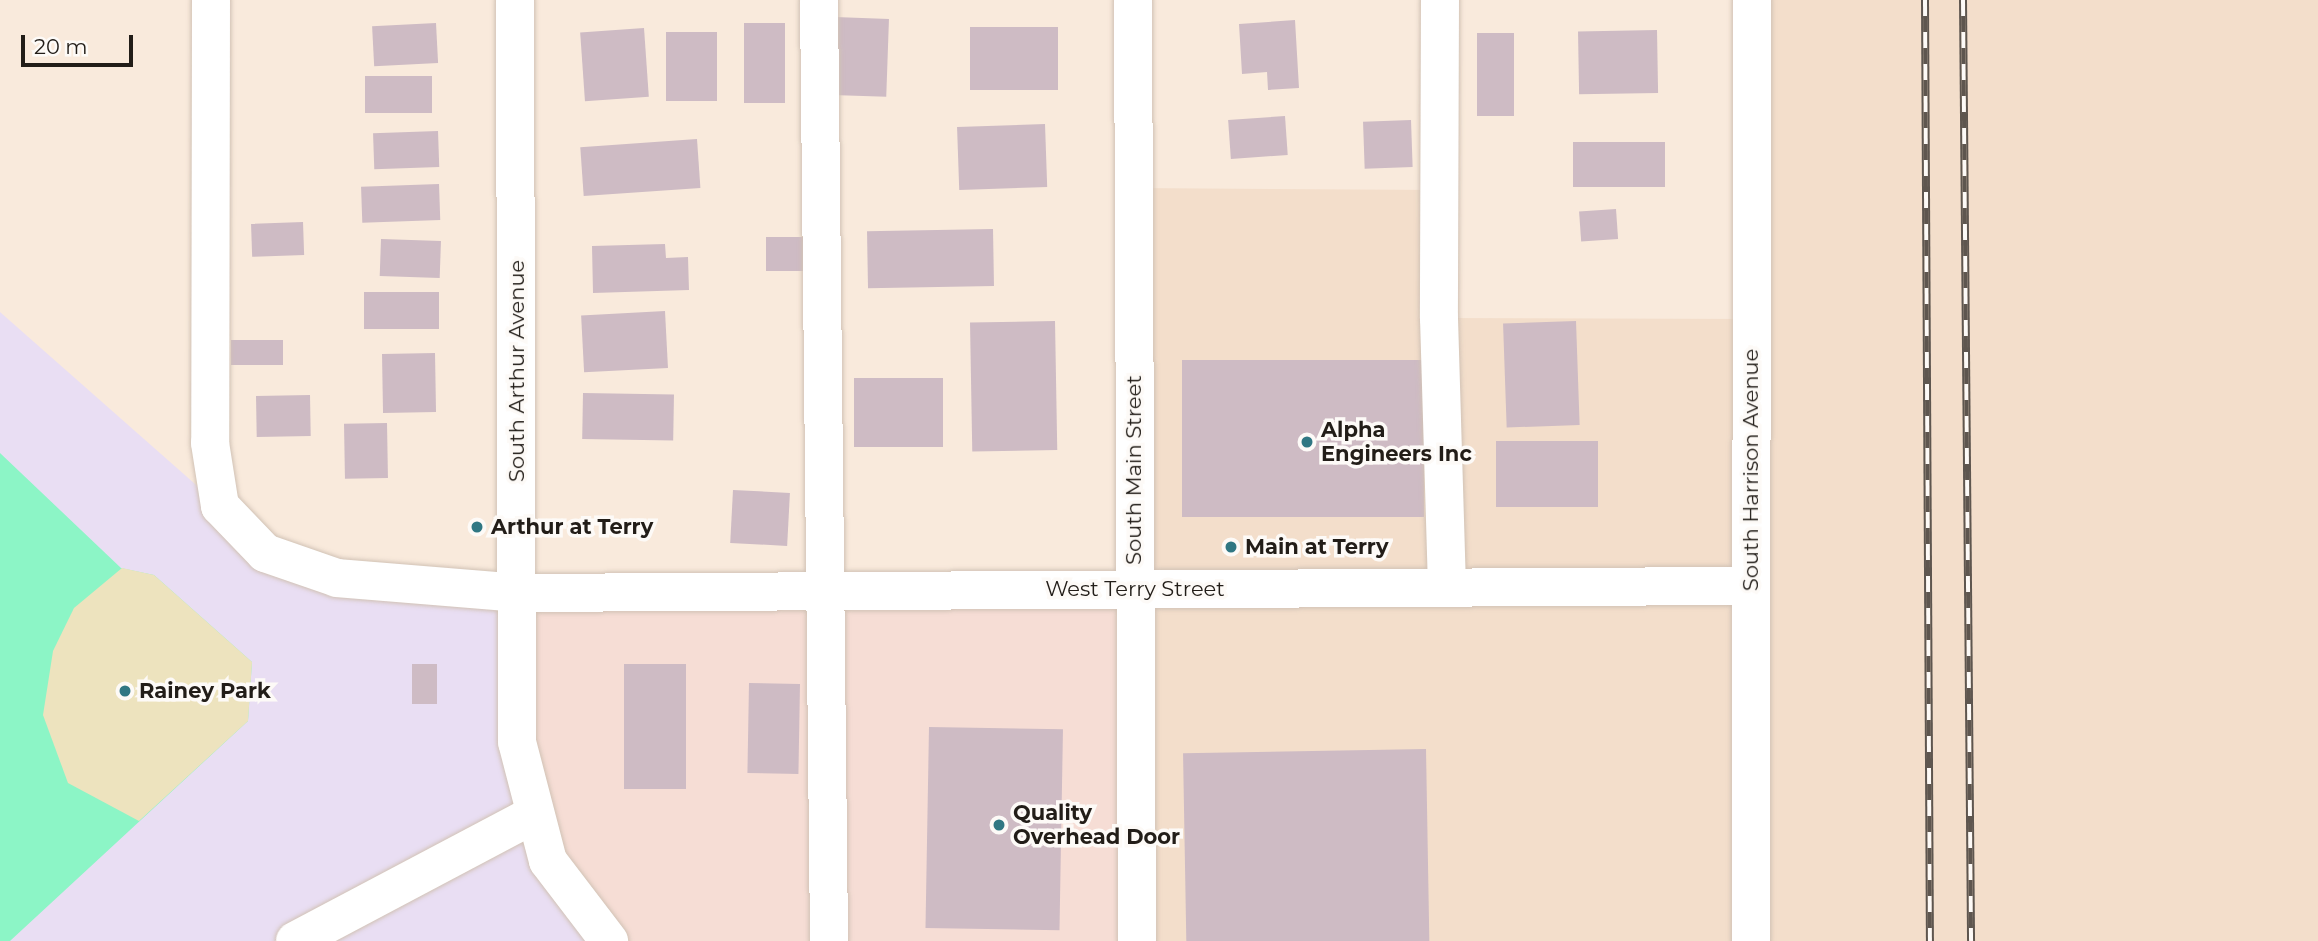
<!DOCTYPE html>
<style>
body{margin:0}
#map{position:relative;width:2318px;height:941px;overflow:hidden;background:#f9eadc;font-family:Montserrat,sans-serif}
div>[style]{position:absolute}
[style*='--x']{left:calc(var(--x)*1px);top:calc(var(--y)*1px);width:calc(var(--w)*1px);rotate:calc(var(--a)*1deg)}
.commercial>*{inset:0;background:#f6ddd5}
.built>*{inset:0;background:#f3decb}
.education>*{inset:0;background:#e9def3}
.green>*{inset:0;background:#8cf5c6}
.sand>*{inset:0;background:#ede3be}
.building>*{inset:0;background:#cebbc4;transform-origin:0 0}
.roads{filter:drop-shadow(0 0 2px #d1c2b5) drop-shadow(0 0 2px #d1c2b5)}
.minor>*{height:38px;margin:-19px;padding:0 19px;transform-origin:19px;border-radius:19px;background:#fff}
.major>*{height:38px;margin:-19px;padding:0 19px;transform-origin:19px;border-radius:19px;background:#fff}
.rail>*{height:8px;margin-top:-4px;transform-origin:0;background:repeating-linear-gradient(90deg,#fdfaf7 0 16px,#5e564f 0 32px);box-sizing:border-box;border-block:2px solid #5e564f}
.dots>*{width:19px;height:19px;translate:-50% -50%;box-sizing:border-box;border:4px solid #fdfaf7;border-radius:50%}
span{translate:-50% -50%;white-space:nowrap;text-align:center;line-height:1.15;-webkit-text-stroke:7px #fdfaf7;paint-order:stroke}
.street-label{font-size:21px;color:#221d18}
.poi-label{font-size:21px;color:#221d18;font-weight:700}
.left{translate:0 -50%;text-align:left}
.scale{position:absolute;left:21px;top:35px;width:112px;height:32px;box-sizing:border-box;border:4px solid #221d18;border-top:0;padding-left:9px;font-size:21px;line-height:24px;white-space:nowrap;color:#221d18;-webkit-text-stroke:5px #fdfaf7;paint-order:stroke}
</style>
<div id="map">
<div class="commercial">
<div style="clip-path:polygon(1134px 589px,1137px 941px,609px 941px,548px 861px,519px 593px)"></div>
</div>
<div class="built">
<div style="clip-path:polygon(1752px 0,2318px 0,2318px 941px,1133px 941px,1134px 188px,1439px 190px,1439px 318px,1751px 319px)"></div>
</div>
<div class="education">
<div style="clip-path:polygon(0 312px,220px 506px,265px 553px,519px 593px,533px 815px,609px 941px,0 941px)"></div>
</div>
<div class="green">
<div style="clip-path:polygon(0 453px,121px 568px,154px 575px,252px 662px,248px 721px,10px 941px,0 941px)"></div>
</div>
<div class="sand">
<div style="clip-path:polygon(122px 568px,154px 575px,252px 662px,248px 721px,139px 821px,68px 783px,43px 715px,53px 651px,74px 608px)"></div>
</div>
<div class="building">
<div style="left:835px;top:17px;width:54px;height:78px;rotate:2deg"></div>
<div style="clip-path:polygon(1295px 20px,1299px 88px,1268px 90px,1267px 72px,1242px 74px,1239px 24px)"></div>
<div style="left:436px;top:23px;width:40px;height:64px;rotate:87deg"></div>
<div style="left:744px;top:23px;width:41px;height:80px"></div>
<div style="left:1058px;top:27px;width:63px;height:88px;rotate:90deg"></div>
<div style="left:644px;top:28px;width:69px;height:64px;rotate:86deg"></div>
<div style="left:1657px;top:30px;width:63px;height:79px;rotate:89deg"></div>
<div style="left:666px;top:32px;width:51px;height:69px"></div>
<div style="left:1477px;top:33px;width:37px;height:83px"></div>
<div style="left:365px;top:76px;width:67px;height:37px"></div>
<div style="left:1285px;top:116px;width:39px;height:57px;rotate:86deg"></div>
<div style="left:1411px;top:120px;width:47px;height:48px;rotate:88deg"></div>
<div style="left:1045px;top:124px;width:63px;height:88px;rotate:88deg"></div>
<div style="left:438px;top:131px;width:36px;height:65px;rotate:88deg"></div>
<div style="left:697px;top:139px;width:49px;height:117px;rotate:86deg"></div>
<div style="left:1573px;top:142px;width:92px;height:45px"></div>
<div style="left:439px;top:184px;width:36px;height:78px;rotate:88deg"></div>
<div style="left:1616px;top:209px;width:30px;height:37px;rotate:86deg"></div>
<div style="left:303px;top:222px;width:33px;height:52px;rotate:88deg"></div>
<div style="left:993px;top:229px;width:57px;height:126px;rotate:89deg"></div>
<div style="left:766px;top:237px;width:37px;height:34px"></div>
<div style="left:381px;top:239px;width:60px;height:37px;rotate:2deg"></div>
<div style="clip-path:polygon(665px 244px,666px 258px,688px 257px,689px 290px,593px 293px,592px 246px)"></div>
<div style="left:364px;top:292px;width:75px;height:37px"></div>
<div style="left:665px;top:311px;width:57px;height:84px;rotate:87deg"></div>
<div style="left:1055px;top:321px;width:129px;height:85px;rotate:89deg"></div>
<div style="left:1576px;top:321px;width:104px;height:73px;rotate:88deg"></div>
<div style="left:283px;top:340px;width:25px;height:52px;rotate:90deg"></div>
<div style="left:435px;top:353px;width:59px;height:53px;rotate:89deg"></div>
<div style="left:1424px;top:360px;width:157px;height:242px;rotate:90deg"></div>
<div style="left:854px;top:378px;width:89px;height:69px"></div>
<div style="left:583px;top:393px;width:91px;height:46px;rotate:1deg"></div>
<div style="left:310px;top:395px;width:41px;height:54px;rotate:89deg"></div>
<div style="left:387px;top:423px;width:55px;height:43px;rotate:89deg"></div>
<div style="left:1496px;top:441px;width:102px;height:66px"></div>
<div style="left:733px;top:490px;width:57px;height:53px;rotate:3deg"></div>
<div style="left:437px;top:664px;width:40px;height:25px;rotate:90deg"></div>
<div style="left:624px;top:664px;width:62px;height:125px"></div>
<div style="left:749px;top:683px;width:51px;height:90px;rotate:1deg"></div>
<div style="left:929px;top:727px;width:134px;height:201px;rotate:1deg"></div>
<div style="left:1426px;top:749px;width:192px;height:243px;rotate:89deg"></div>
</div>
<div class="roads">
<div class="minor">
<div style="--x:211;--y:0;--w:443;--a:90.1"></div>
<div style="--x:210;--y:443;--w:64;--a:81"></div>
<div style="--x:220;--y:506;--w:65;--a:46.2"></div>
<div style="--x:265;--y:553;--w:76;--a:19.1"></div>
<div style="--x:337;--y:578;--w:183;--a:4.7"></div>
<div style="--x:519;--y:593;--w:1232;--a:-0.33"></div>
<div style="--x:819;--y:0;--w:941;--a:89.39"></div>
<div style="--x:1440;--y:0;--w:318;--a:90.2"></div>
<div style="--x:1439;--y:318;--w:269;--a:88.3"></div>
<div style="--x:295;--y:941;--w:269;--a:-27.9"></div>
<div style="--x:1751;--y:941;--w:941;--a:-89.94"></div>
</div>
<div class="major">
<div style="--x:515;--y:0;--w:742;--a:89.85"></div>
<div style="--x:517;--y:742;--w:123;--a:75.4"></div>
<div style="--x:548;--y:861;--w:101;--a:52.7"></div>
<div style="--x:1133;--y:0;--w:941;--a:89.76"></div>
</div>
</div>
<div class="rail">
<div style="--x:1925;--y:0;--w:941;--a:89.7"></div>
<div style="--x:1963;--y:0;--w:941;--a:89.51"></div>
</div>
<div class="dots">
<div style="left:1307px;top:442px;background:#307783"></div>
<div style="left:477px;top:527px;background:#307783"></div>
<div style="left:1231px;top:547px;background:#307783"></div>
<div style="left:125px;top:691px;background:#307783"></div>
<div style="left:999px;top:825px;background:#307783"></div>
</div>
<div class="street-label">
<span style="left:517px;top:371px;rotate:-90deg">South Arthur Avenue</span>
<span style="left:1134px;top:470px;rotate:-90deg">South Main Street</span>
<span style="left:1751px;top:470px;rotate:-90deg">South Harrison Avenue</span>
<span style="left:1135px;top:589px">West Terry Street</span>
</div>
<div class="poi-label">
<span class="left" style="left:1321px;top:442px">Alpha<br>Engineers Inc</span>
<span class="left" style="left:491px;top:527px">Arthur at Terry</span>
<span class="left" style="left:1245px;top:547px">Main at Terry</span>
<span class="left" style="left:139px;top:691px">Rainey Park</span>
<span class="left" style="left:1013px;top:825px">Quality<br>Overhead Door</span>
</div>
<div class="scale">20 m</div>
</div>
